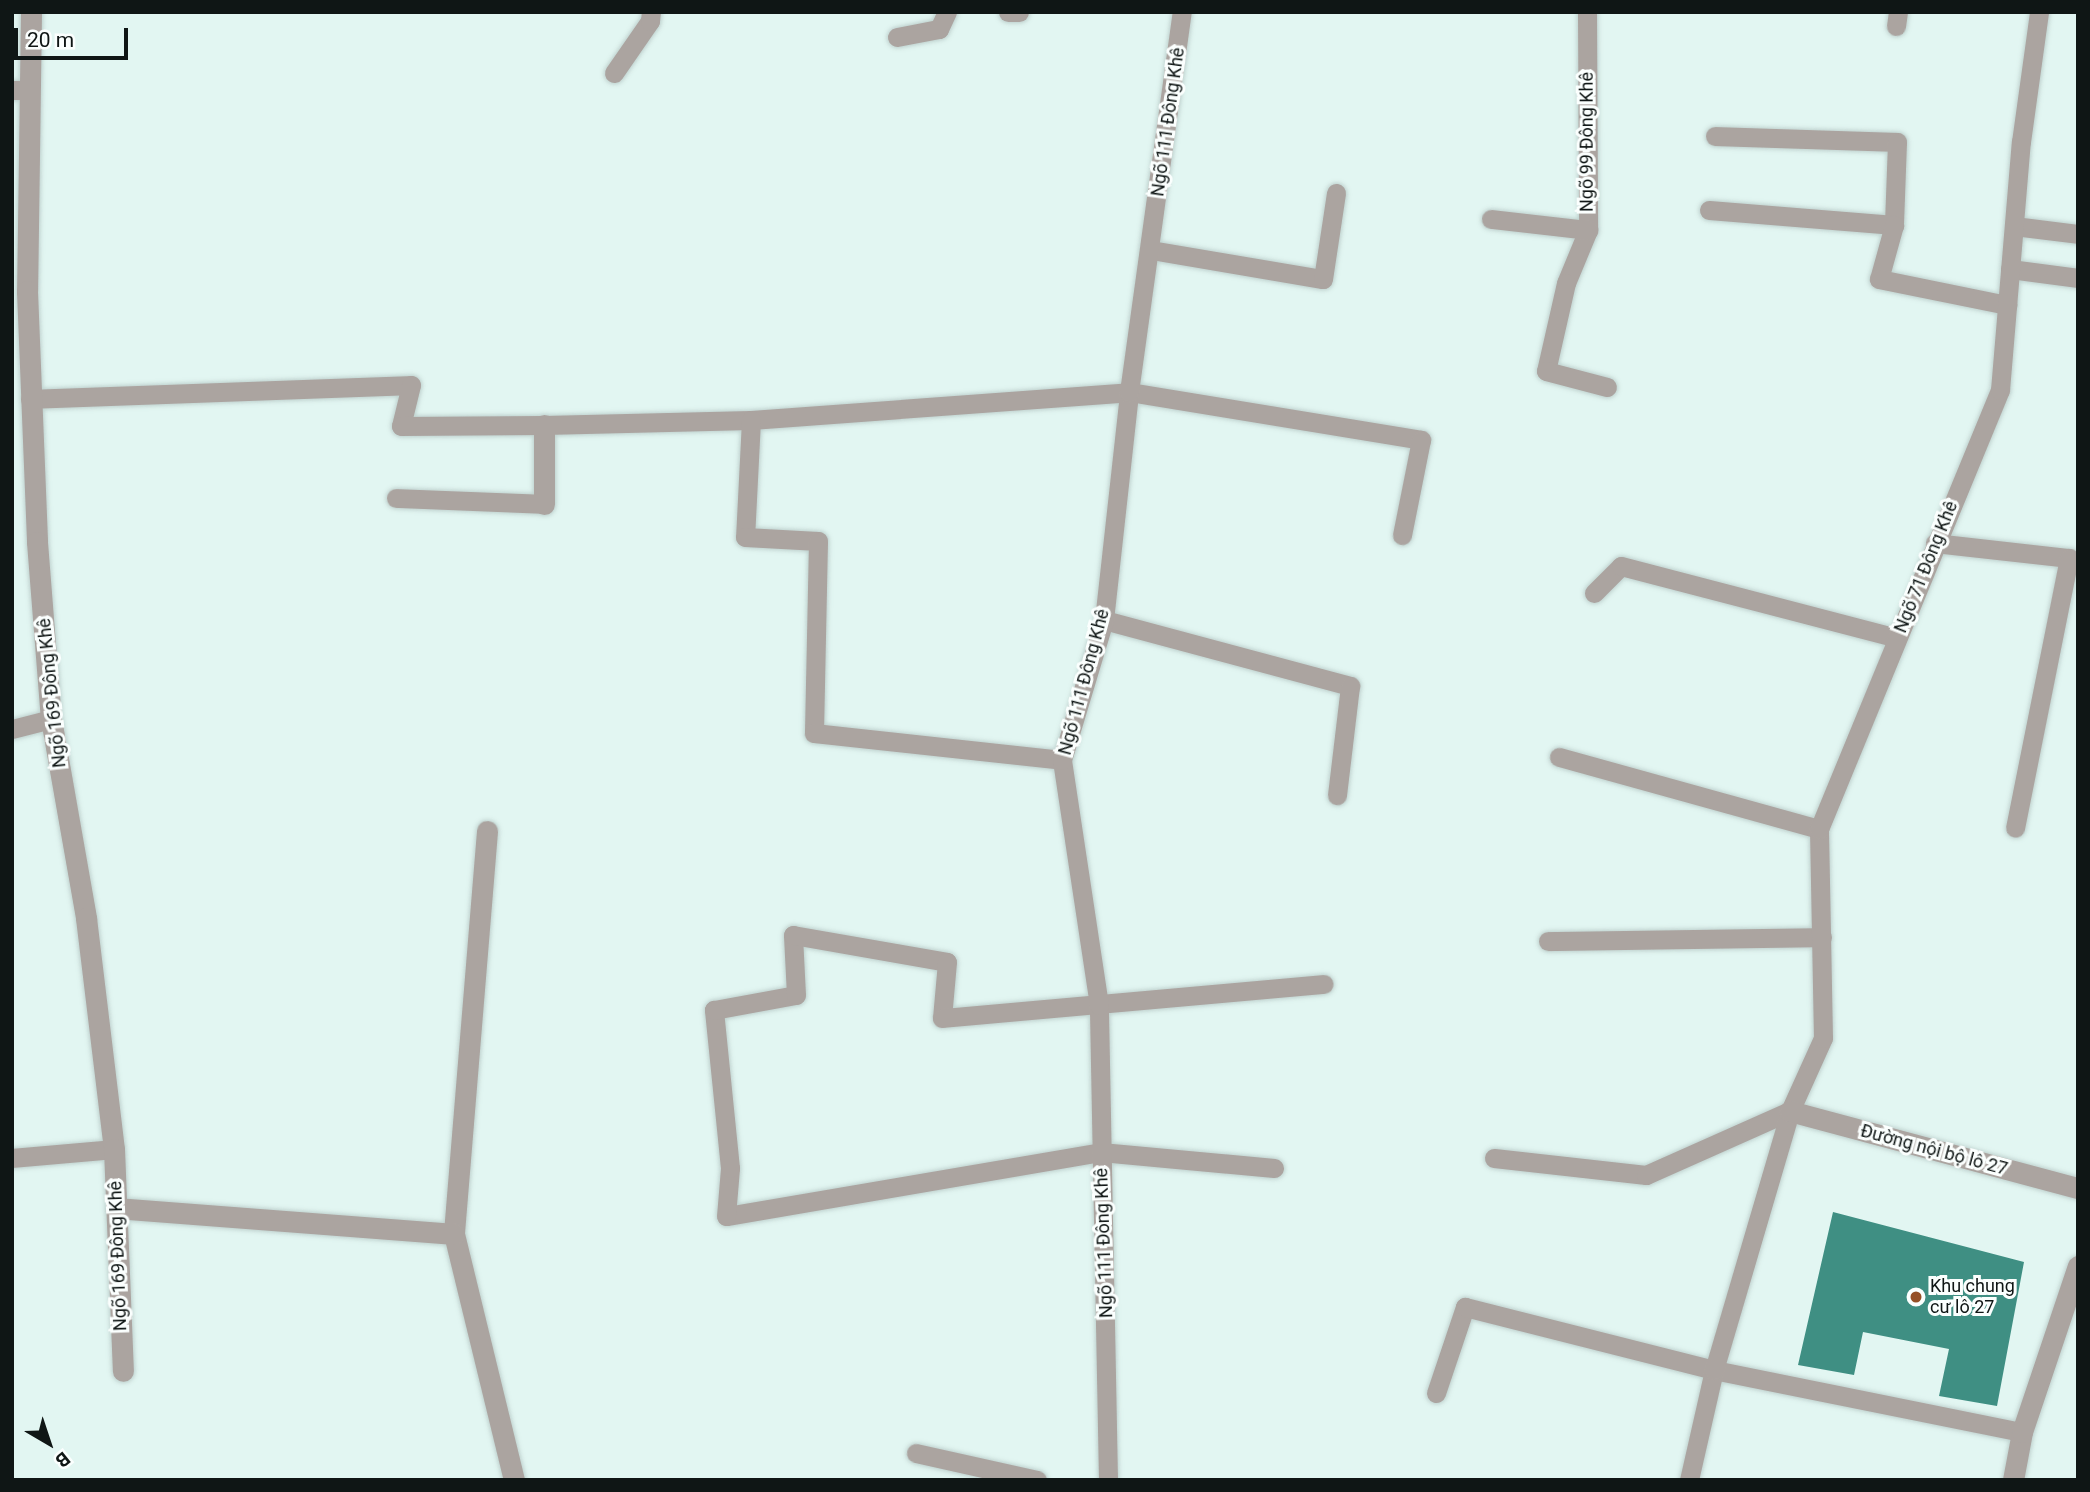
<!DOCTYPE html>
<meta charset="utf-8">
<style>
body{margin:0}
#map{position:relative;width:2090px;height:1492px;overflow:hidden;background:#e2f6f2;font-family:Roboto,sans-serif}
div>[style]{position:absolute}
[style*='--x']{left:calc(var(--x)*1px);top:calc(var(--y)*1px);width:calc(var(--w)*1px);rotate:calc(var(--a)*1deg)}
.building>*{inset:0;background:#3f8f83}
.roads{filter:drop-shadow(0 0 2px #c0d2cf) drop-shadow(0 0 2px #c0d2cf)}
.service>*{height:19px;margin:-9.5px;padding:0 9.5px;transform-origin:9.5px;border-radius:9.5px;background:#aba4a0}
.minor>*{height:21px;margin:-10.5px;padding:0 10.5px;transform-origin:10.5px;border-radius:10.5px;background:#aba4a0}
.dots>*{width:19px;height:19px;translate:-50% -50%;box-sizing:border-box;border:4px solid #fbfffe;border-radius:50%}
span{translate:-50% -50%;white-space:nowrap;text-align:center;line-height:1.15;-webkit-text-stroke:6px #fbfffe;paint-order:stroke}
.street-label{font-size:18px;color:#0f1615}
.poi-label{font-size:18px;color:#0f1615}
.left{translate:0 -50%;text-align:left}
.frame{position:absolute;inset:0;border:14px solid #0f1615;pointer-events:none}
.north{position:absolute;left:14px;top:1408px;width:70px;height:70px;-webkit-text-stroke:5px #fbfffe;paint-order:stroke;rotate:141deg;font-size:19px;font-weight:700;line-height:28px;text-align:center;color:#0f1615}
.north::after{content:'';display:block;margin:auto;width:24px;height:32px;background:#0f1615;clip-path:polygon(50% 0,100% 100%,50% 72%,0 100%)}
.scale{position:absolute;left:14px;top:28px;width:114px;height:32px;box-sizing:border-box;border:4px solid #0f1615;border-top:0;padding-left:9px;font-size:21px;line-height:24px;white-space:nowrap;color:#0f1615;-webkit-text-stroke:5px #fbfffe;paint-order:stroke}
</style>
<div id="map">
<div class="building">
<div style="clip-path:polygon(1833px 1212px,2024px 1262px,1997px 1406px,1939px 1396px,1949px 1349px,1863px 1332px,1854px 1375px,1798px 1365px)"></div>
</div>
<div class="roads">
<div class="service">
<div style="--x:1008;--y:12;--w:11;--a:0"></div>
<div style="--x:1587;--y:12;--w:218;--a:89.7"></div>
<div style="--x:1588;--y:230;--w:57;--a:112.5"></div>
<div style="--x:1566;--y:283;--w:90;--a:102.8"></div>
<div style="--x:1546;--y:371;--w:63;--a:14.7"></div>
<div style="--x:1896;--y:26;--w:14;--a:-82"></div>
<div style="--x:897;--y:37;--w:43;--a:-10.8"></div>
<div style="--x:939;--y:29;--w:19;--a:-65"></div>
<div style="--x:614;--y:73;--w:63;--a:-55.3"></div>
<div style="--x:650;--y:21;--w:9;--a:-84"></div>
<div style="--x:12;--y:90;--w:18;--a:0"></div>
<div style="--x:1715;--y:136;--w:182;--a:1.9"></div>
<div style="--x:1897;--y:142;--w:83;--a:92.1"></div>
<div style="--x:1709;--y:210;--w:186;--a:4.6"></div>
<div style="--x:1894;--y:225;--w:56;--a:105.5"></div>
<div style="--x:1879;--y:279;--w:131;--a:11.5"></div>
<div style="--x:1491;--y:219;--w:98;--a:6.5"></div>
<div style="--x:2014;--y:226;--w:64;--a:7.1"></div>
<div style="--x:1151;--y:250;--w:174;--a:9.6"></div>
<div style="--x:1323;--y:279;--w:87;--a:-81.4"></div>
<div style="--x:2010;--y:269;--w:69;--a:7.5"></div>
<div style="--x:30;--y:399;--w:381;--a:-2.1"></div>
<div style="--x:411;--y:385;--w:42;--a:103.7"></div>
<div style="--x:401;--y:426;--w:143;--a:-0.4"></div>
<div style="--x:544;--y:425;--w:207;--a:-1.4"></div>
<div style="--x:751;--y:420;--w:379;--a:-4.2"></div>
<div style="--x:1129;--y:392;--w:296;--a:9.3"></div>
<div style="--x:1421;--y:440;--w:97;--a:101.3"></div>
<div style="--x:751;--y:420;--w:117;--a:92.9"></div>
<div style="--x:745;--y:537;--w:73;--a:3.1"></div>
<div style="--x:818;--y:541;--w:192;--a:91.2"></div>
<div style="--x:814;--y:733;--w:249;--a:6.2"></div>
<div style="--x:396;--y:498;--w:148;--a:2.3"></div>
<div style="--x:1935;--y:543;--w:135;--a:6.4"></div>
<div style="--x:2069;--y:558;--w:275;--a:101.3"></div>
<div style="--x:1594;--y:593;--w:38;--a:-45"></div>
<div style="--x:1621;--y:566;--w:285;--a:14.6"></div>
<div style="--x:1104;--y:620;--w:255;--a:15"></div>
<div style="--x:1350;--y:686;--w:110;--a:96.8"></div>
<div style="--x:12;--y:729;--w:40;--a:-14.4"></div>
<div style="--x:1559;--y:757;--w:270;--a:15.5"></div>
<div style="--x:1548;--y:941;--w:274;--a:-0.8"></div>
<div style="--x:12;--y:1158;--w:102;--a:-5"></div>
<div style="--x:1494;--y:1158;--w:153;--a:6.4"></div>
<div style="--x:1646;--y:1175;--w:158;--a:-24"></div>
<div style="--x:1274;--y:1168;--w:174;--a:-174.7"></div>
<div style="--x:1101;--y:1152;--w:380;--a:170.3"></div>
<div style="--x:726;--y:1216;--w:48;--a:-85.2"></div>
<div style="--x:730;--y:1168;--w:159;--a:-95.8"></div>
<div style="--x:714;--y:1010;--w:83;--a:-10.4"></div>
<div style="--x:796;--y:995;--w:60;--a:-92.9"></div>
<div style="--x:793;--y:935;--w:156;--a:9.9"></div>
<div style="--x:947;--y:962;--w:56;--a:95.1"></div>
<div style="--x:942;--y:1018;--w:383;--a:-5.1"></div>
<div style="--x:1436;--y:1393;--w:91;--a:-71.4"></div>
<div style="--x:1465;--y:1307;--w:257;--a:14.2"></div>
<div style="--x:1714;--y:1370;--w:314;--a:11.4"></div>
<div style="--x:916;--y:1453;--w:124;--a:12.6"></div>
<div style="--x:1108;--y:1480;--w:475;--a:-91.1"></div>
<div style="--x:1099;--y:1005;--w:248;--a:-98.6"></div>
<div style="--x:1062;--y:760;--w:146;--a:-73.3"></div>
<div style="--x:1104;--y:620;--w:229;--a:-83.7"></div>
<div style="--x:1129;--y:392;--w:384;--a:-82.1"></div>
<div style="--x:1689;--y:1480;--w:113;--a:-77.2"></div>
<div style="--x:1714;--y:1370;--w:270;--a:-73.6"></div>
<div style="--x:1790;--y:1111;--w:80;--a:-65.7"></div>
<div style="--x:1823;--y:1038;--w:209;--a:-91.1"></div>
<div style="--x:1819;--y:829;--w:475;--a:-67.6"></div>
<div style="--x:2000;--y:390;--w:249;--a:-85.2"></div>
<div style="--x:2021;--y:142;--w:131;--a:-82.1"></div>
</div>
<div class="minor">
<div style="--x:31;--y:12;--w:279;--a:90.8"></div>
<div style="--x:27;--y:291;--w:251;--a:87.7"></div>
<div style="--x:37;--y:542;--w:178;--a:85.5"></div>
<div style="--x:51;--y:719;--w:202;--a:80"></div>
<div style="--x:86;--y:918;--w:233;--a:83.1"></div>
<div style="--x:114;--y:1149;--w:222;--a:87.7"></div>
<div style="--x:544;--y:504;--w:79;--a:-90"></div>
<div style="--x:487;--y:831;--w:404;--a:94.7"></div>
<div style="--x:454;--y:1234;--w:253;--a:76.3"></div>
<div style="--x:1790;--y:1111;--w:298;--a:15"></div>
<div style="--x:116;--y:1208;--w:339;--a:4.4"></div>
<div style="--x:2013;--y:1480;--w:49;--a:-79.4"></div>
<div style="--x:2022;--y:1432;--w:175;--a:-71.4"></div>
</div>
</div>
<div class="dots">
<div style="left:1916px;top:1297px;background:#955026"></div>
</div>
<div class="street-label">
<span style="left:1168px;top:122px;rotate:-82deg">Ngõ 111 Đông Khê</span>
<span style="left:1587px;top:142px;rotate:-90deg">Ngõ 99 Đông Khê</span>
<span style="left:1926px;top:567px;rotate:-68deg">Ngõ 71 Đông Khê</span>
<span style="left:1084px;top:682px;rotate:-75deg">Ngõ 111 Đông Khê</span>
<span style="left:52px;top:693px;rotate:-96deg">Ngõ 169 Đông Khê</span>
<span style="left:1934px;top:1150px;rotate:15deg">Đường nội bộ lô 27</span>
<span style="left:1104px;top:1243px;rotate:-92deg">Ngõ 111 Đông Khê</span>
<span style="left:118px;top:1256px;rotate:-92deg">Ngõ 169 Đông Khê</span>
</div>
<div class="poi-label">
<span class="left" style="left:1930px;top:1297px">Khu chung<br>cư lô 27</span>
</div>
<div class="frame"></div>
<div class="north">B</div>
<div class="scale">20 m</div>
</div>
